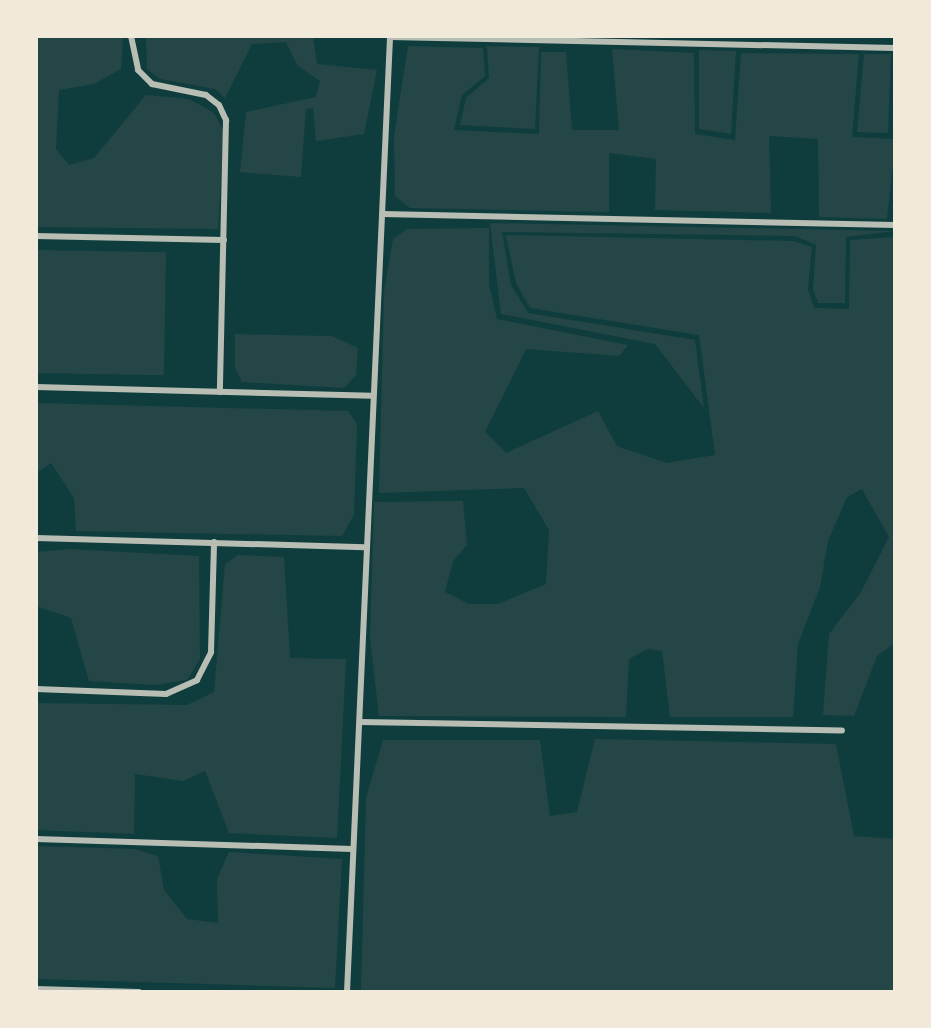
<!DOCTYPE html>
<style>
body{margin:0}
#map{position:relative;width:931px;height:1028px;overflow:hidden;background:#0f3d3e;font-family:"PT Sans",sans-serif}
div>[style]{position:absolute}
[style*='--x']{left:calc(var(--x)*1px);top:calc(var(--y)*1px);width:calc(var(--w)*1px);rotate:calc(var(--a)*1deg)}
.green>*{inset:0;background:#244646;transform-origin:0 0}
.minor>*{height:6px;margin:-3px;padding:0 3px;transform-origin:3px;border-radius:3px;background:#b8beb3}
span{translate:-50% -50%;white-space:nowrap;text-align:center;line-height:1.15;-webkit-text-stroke:6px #f1e9da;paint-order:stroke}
.frame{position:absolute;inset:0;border:38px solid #f1e9da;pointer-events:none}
</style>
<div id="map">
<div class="green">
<div style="clip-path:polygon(36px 36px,123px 36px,121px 69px,94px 84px,59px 90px,56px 149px,69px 165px,94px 158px,146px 95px,189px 99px,214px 113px,224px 132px,218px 229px,36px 227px)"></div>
<div style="clip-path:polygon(146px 36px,313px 36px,317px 64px,377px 70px,364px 134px,316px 141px,313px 108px,306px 109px,301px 177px,240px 172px,246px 112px,316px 97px,320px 81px,298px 66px,286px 42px,252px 44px,225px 98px,215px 89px,160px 79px,147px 69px)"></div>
<div style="clip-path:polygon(408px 46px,483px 48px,485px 76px,462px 95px,454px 130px,539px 134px,541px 52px,566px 52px,572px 130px,619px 130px,612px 49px,694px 53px,695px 134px,735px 140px,741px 53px,859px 54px,852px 137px,893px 139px,895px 79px,895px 144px,887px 219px,819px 217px,818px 139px,769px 136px,771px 213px,655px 210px,656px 159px,609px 153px,609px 212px,410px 208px,395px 196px,394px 136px)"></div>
<div style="clip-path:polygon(487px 46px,539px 47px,535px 129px,460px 125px,466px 98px,489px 78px)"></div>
<div style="clip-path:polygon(699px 50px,736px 51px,731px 134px,699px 129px)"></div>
<div style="clip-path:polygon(864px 54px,891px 54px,888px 133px,857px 132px)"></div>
<div style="clip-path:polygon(490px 223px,895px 231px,846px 237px,845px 303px,818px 303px,813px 289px,816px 245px,795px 236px,502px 232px,511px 285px,528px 313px,695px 340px,704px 408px,655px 344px,501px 314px)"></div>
<div style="clip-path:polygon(489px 228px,489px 284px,497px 319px,628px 345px,619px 356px,526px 349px,485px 432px,506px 453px,598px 411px,617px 446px,667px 463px,715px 455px,699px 335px,530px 308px,516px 283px,506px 235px,793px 241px,812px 247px,808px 289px,814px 308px,849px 309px,850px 240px,895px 237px,895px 643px,877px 656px,854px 716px,823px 715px,829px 634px,861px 592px,889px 537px,862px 489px,847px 497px,828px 541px,820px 587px,798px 644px,793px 717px,670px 717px,662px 651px,648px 649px,629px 659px,626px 717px,379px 716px,370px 638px,374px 502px,463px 501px,467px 545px,453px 561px,445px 592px,469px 604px,498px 604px,546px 584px,549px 530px,524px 488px,379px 493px,384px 292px,393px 239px,407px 229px)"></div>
<div style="left:36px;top:250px;width:130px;height:123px;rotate:1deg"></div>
<div style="clip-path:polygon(235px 334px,332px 336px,358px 348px,356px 375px,344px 388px,242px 382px,235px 368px)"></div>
<div style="clip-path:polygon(36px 403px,348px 411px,357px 424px,354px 515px,342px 536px,76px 531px,74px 498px,51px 463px,36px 473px)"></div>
<div style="clip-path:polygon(68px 549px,199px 556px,200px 659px,187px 680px,155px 685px,89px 681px,71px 618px,36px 606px,36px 552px)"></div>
<div style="clip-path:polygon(238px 555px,284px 557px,290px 658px,346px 659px,337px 838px,229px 833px,205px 771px,183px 781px,135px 774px,134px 834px,36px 830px,36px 703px,187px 705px,214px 692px,225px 564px)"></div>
<div style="clip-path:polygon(595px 739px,836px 744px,854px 836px,895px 839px,895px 992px,361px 992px,366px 798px,383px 740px,540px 740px,550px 816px,577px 812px)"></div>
<div style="clip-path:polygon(36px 846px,135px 849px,158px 856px,164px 890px,187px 919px,218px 923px,217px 879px,229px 852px,342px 859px,335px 988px,36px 979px)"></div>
</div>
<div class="minor">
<div style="--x:131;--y:36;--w:35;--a:78"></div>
<div style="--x:138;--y:70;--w:20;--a:45"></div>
<div style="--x:152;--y:84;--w:55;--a:11.5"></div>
<div style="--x:206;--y:95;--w:16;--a:38"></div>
<div style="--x:219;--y:105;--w:17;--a:65"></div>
<div style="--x:226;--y:120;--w:272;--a:91.3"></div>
<div style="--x:390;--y:37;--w:505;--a:1.25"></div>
<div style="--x:383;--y:214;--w:512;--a:1.23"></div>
<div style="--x:36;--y:236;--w:188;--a:1.2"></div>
<div style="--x:36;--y:387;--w:336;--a:1.5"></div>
<div style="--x:36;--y:538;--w:329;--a:1.6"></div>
<div style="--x:36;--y:689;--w:130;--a:2.2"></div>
<div style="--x:166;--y:694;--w:34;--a:-24"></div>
<div style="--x:197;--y:680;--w:31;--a:-63"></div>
<div style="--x:211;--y:652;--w:110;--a:-88.4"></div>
<div style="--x:360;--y:722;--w:482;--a:1"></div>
<div style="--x:36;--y:839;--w:316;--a:1.8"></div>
<div style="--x:36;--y:989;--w:103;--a:1.7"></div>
<div style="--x:347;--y:992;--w:957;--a:-87.42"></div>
</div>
<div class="frame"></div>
</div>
